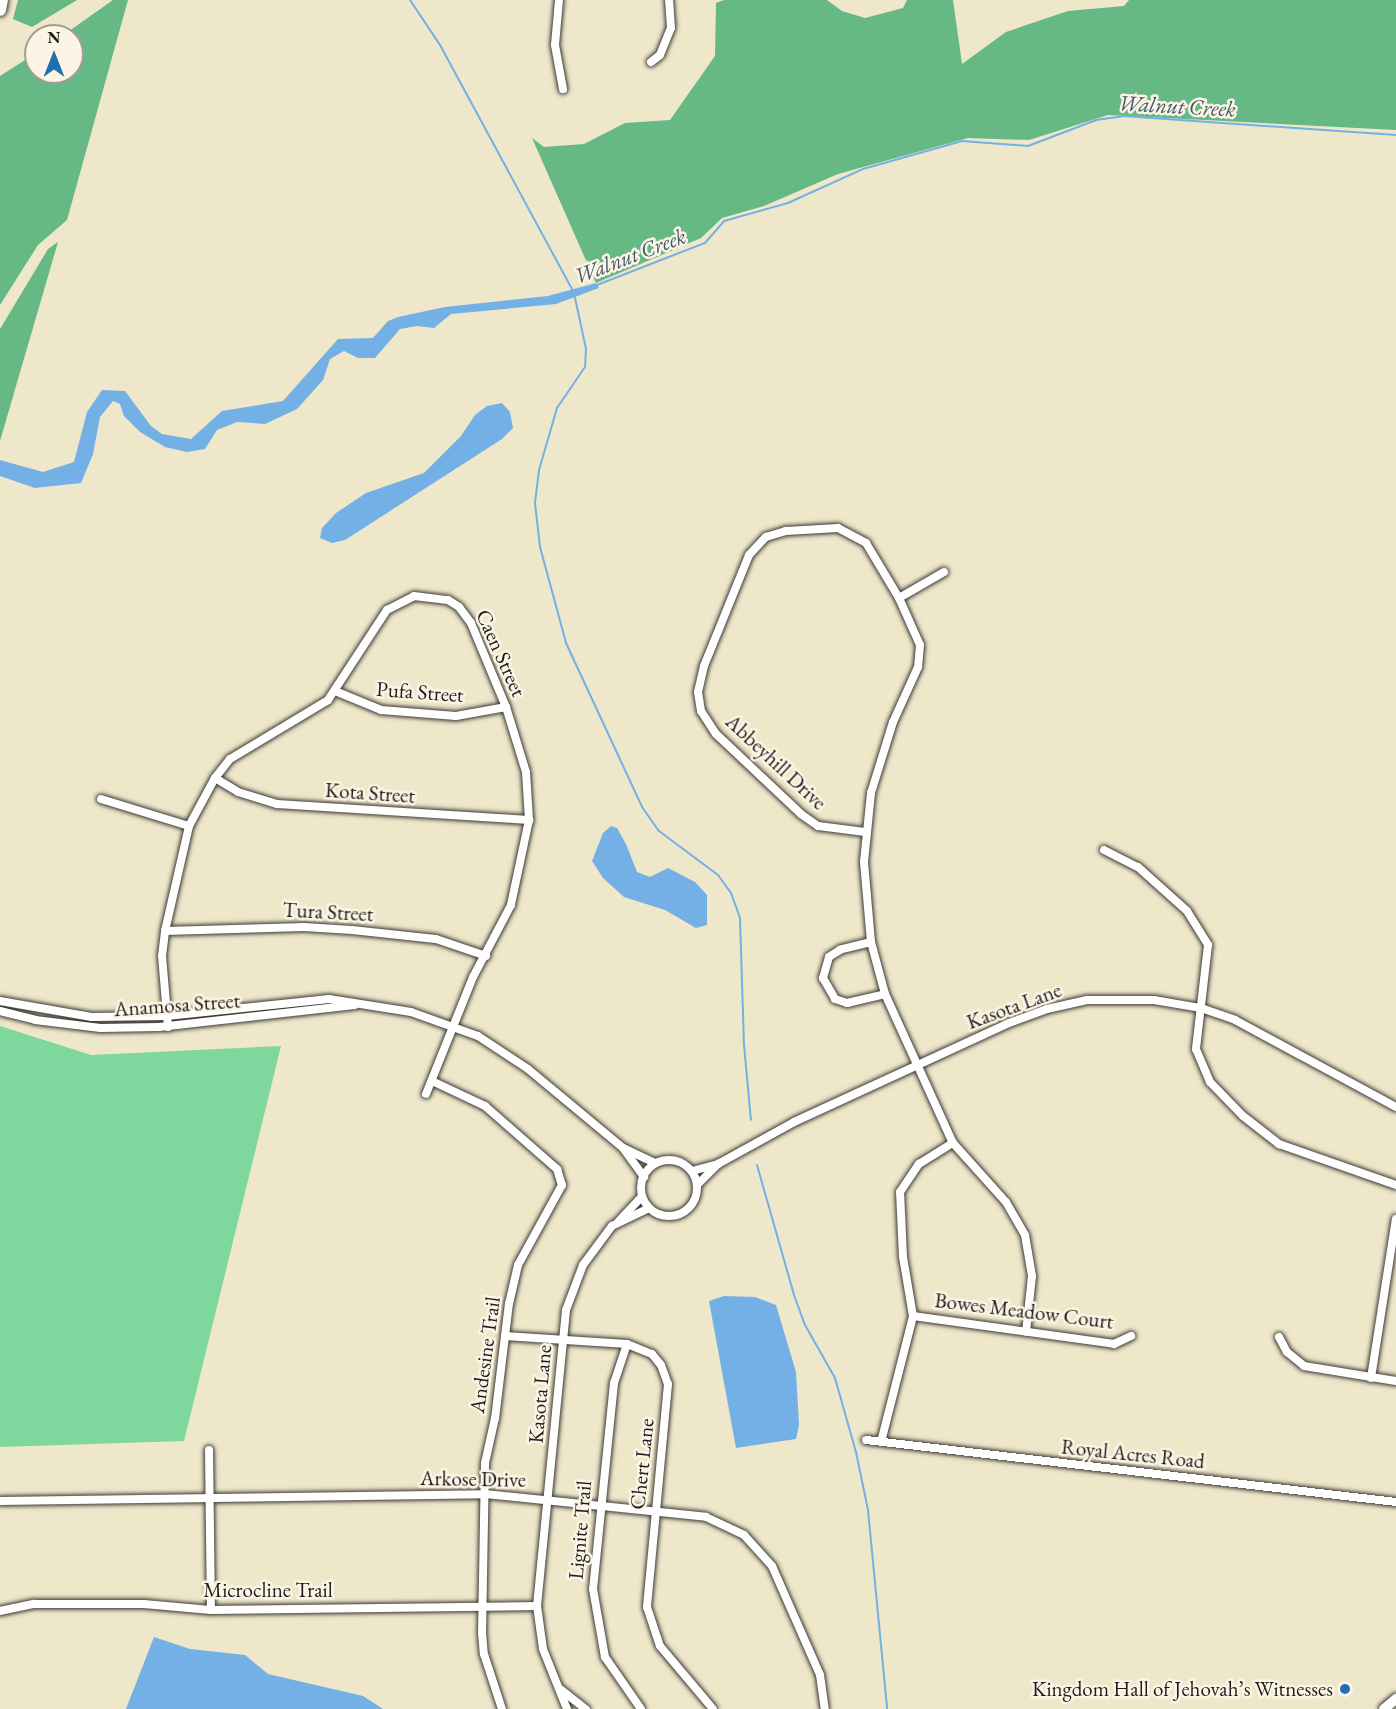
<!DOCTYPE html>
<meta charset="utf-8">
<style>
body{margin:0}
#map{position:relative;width:1396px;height:1709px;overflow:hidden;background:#eee7ca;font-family:"EB Garamond",serif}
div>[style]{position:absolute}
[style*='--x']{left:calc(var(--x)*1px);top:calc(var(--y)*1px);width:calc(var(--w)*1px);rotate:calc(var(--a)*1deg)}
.green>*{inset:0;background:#7ed79c}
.forest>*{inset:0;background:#66b884}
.water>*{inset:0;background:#73b0e5}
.stream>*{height:2px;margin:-1px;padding:0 1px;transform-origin:1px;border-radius:1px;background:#73b0e5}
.roads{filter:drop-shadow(0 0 2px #3c3a36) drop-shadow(0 0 2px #3c3a36)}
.minor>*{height:8px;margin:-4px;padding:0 4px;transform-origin:4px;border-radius:4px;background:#fff}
.minor>.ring{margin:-4px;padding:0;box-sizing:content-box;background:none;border:8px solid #fff;border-radius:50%}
.tertiary>*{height:10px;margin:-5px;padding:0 5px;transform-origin:5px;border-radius:5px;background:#fff}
.primary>*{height:12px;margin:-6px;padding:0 6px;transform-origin:6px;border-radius:6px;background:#fff}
.dots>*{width:16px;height:16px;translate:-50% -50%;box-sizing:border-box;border:3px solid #fcf5e5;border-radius:50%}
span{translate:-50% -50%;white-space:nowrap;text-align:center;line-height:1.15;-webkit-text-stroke:5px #fcf5e5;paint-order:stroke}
.street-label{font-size:21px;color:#1c1c1c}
.poi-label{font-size:21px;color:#1c1c1c}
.right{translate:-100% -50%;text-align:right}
.water-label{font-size:22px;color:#3f576c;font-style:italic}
.north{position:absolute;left:24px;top:24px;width:60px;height:60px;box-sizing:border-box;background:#fcf5e5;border:2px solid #a29e95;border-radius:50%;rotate:0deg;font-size:16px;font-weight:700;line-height:24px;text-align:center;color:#1c1c1c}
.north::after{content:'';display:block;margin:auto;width:21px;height:27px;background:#1f6fb2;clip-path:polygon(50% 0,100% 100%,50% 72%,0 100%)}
</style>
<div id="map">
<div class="green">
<div style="clip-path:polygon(0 1026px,91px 1055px,281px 1046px,184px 1441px,0 1447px)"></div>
</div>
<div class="forest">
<div style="clip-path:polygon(18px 0,77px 0,32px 27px,13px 19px)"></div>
<div style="clip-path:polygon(113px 0,128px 0,67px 220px,38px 245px,0 305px,0 76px,36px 53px,36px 72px,72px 72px,72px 36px,62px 36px)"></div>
<div style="clip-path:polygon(724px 0,827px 0,842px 11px,865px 18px,903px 8px,907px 0,953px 0,962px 64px,1006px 32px,1068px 11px,1124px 6px,1129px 0,1396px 0,1396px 130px,1108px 115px,1029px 140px,968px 138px,838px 174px,764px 206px,722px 218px,701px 238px,596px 283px,532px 138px,544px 147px,584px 144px,625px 123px,670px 120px,715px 56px,716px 3px)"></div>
<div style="clip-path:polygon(58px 242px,0 441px,0 329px,48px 249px)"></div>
</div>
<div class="water">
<div style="clip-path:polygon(596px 283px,599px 288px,556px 304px,451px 314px,434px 328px,417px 326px,400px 329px,375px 358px,358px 358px,344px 351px,330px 359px,323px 380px,297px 409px,265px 424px,237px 422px,217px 430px,205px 449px,187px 452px,165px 447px,140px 432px,124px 416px,120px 404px,113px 401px,100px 417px,93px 454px,81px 483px,35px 488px,0 476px,0 460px,43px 472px,74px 462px,87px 412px,102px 390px,125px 391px,151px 426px,162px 434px,191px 439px,222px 411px,283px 401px,338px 339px,373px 338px,388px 321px,398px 317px,445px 307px,548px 296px)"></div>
<div style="clip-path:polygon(502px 403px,510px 412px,513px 428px,502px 439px,345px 540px,332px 543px,320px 538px,322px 528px,336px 513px,366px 493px,424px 473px,461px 436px,475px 415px,487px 406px)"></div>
<div style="clip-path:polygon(611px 826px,617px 828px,626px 844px,637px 872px,650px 877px,668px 868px,695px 882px,707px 895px,707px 925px,696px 928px,665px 910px,624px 897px,603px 878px,592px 861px,603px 833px)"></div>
<div style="clip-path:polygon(724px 1296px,755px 1297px,776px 1305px,796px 1372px,799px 1425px,796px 1439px,736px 1448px,709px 1301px)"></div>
<div style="clip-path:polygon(154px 1637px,190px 1649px,245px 1655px,268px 1674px,363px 1696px,383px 1709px,126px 1709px)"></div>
</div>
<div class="stream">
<div style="--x:410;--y:0;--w:54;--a:56.3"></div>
<div style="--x:440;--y:45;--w:282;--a:61.6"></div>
<div style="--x:574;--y:293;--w:57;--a:77.9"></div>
<div style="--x:586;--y:349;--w:18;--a:93"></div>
<div style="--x:585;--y:367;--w:50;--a:124.3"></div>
<div style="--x:557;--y:408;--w:65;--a:106.2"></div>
<div style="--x:539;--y:470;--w:33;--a:97"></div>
<div style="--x:535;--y:503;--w:44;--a:83.5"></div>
<div style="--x:540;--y:547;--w:99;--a:74.8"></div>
<div style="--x:566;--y:643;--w:181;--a:65.1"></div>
<div style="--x:642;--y:807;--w:29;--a:55"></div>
<div style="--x:659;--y:831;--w:74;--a:36.7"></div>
<div style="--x:718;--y:875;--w:22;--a:54"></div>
<div style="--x:731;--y:893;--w:27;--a:70"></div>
<div style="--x:740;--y:918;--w:127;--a:88.2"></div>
<div style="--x:744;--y:1045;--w:75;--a:84.7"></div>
<div style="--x:597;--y:285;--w:116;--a:-21.3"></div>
<div style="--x:705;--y:243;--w:29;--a:-49"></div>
<div style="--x:724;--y:221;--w:66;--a:-15.7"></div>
<div style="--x:788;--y:203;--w:82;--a:-24.4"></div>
<div style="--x:863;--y:169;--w:103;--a:-15.8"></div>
<div style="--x:962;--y:141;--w:66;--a:4.3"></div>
<div style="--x:1028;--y:146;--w:73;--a:-20.9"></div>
<div style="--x:1096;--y:120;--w:27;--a:-8"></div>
<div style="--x:1123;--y:116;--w:274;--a:4"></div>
<div style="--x:757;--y:1165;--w:135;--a:74.1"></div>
<div style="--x:794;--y:1295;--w:32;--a:70"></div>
<div style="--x:805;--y:1325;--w:61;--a:60.5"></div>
<div style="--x:835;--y:1378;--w:77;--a:74.2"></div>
<div style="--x:856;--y:1452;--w:59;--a:78.3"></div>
<div style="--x:868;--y:1510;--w:200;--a:84.5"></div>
</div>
<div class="roads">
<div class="minor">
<div style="--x:559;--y:0;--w:45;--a:95.1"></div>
<div style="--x:555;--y:45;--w:45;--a:79.7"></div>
<div style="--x:651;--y:62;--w:11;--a:-38"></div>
<div style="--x:660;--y:55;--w:29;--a:-68"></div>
<div style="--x:671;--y:28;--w:28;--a:-94"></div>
<div style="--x:899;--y:598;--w:52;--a:-30"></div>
<div style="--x:335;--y:691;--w:50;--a:22.4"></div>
<div style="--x:381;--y:710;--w:75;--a:4.6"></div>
<div style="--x:456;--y:716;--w:51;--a:-10.2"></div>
<div style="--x:215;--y:778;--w:27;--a:31"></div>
<div style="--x:238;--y:792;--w:41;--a:17.1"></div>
<div style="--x:277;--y:804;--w:253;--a:3.6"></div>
<div style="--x:101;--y:799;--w:92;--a:17.1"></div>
<div style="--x:865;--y:832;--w:47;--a:-172.7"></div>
<div style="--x:818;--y:826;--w:21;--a:-145"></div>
<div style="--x:801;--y:814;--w:117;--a:-136.7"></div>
<div style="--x:716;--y:734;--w:27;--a:-123"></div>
<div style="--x:701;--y:711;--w:19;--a:-99"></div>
<div style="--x:698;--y:692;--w:27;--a:-77"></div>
<div style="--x:704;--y:666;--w:120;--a:-67.9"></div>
<div style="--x:749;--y:555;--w:25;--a:-47"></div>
<div style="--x:766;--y:537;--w:21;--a:-17"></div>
<div style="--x:786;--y:531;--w:52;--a:-3.3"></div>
<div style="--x:838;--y:528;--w:32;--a:28"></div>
<div style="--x:866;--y:543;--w:64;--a:59"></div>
<div style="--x:899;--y:598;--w:51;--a:65.9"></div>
<div style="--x:920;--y:645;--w:22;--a:95"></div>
<div style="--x:918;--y:667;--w:60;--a:114.4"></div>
<div style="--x:893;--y:722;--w:74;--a:107.2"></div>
<div style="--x:871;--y:793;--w:69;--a:95.8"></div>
<div style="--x:864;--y:862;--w:80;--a:85"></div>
<div style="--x:871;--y:942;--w:54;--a:74.9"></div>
<div style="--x:885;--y:994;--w:164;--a:65.5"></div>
<div style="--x:953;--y:1143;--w:79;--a:48.1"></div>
<div style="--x:1006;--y:1202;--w:38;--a:60"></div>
<div style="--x:1025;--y:1235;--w:42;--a:80.3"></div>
<div style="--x:1032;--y:1276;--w:56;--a:96.1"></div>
<div style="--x:1104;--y:850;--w:38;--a:27"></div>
<div style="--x:1138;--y:867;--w:66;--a:41.9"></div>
<div style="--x:1187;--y:911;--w:40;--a:58"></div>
<div style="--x:1208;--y:945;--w:105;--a:96.6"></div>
<div style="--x:1196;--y:1049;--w:36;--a:67"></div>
<div style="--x:1210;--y:1082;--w:47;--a:45.9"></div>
<div style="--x:1243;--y:1116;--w:46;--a:37.9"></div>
<div style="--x:1279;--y:1144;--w:124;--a:19.3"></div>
<div style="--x:165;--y:931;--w:139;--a:-1.6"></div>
<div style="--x:304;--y:927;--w:48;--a:3.6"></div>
<div style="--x:352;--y:930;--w:84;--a:6.1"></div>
<div style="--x:436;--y:939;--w:53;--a:18.8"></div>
<div style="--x:871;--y:942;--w:32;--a:166"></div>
<div style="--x:840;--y:950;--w:13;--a:148"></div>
<div style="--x:829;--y:957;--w:22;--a:106"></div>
<div style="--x:823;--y:978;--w:24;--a:60"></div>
<div style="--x:835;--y:999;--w:13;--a:18"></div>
<div style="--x:847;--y:1003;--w:39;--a:-13"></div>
<div style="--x:0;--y:1001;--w:93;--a:9.9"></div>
<div style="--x:92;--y:1017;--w:75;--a:-0.8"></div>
<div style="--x:167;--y:1016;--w:163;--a:-6"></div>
<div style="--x:329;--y:999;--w:83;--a:9"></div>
<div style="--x:411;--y:1012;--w:71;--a:19.7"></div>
<div style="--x:478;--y:1036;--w:60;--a:33.4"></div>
<div style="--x:528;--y:1069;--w:124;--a:39.7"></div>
<div style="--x:623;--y:1148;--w:36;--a:54"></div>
<div style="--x:0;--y:1011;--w:36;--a:14"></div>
<div style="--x:35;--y:1020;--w:66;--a:6.9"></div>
<div style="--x:101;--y:1028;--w:58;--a:-1"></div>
<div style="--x:159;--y:1027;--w:197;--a:-6.4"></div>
<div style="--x:168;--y:1027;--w:71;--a:-94.8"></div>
<div style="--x:162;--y:956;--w:25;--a:-83"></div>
<div style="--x:165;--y:931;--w:108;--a:-77.1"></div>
<div style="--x:189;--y:826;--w:55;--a:-61.6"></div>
<div style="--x:215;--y:778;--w:24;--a:-52"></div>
<div style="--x:230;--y:759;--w:114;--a:-31"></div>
<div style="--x:328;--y:700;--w:108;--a:-56.8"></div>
<div style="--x:387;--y:610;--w:30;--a:-27"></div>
<div style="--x:414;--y:596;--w:34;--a:7"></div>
<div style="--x:448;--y:600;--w:13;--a:32"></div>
<div style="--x:459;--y:607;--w:20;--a:53"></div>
<div style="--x:471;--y:623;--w:91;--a:67.4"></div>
<div style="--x:506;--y:707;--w:68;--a:72.9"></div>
<div style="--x:526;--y:772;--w:48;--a:86.4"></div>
<div style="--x:529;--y:820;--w:87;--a:102"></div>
<div style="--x:511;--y:905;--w:81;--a:117.8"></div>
<div style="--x:473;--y:977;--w:126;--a:111.9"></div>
<div style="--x:432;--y:1081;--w:59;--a:25.3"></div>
<div style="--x:485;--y:1106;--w:96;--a:41.2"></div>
<div style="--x:557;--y:1169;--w:17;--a:73"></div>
<div style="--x:562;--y:1185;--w:91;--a:118.8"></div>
<div style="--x:518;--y:1265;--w:39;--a:103"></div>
<div style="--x:509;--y:1303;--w:116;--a:96.9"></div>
<div style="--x:495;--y:1418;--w:46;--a:102.5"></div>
<div style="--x:485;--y:1463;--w:170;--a:91"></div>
<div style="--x:482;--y:1633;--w:21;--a:85"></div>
<div style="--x:484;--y:1654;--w:58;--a:71.9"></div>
<div style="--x:623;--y:1148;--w:35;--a:25"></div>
<div class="ring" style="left:641px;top:1160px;width:48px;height:48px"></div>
<div style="--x:692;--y:1171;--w:27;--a:-15"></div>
<div style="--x:718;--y:1164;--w:87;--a:-28.9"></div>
<div style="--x:794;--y:1122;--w:237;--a:-24.7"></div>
<div style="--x:1009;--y:1023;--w:40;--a:-20.2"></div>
<div style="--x:1047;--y:1009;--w:41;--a:-12.7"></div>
<div style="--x:1087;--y:1000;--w:67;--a:0"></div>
<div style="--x:1154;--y:1000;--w:48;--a:9.7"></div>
<div style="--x:1201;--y:1008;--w:36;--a:19"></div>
<div style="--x:1235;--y:1020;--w:183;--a:28.4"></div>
<div style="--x:697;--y:1185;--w:30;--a:-45"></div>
<div style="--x:618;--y:1222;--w:35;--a:-47"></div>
<div style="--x:913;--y:1316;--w:203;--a:7.9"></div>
<div style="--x:1114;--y:1344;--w:19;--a:-25"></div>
<div style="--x:505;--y:1336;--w:122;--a:3.8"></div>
<div style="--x:627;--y:1344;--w:27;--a:22"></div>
<div style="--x:652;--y:1354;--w:14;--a:51"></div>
<div style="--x:661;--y:1365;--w:20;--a:70"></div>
<div style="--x:668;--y:1384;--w:224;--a:95.4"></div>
<div style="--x:647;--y:1607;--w:41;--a:71.6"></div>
<div style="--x:660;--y:1646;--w:82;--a:49.9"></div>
<div style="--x:1279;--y:1337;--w:17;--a:62"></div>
<div style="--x:1287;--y:1352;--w:22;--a:39"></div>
<div style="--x:1304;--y:1366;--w:93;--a:9.3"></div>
<div style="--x:627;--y:1344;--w:41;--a:108.4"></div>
<div style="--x:614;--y:1383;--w:207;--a:95.8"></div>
<div style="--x:593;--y:1589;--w:69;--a:80"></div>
<div style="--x:605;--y:1657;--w:63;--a:55.3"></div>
<div style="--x:1371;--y:1378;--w:161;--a:-81.1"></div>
<div style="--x:866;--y:1440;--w:534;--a:6.67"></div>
<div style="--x:881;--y:1442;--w:130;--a:-75.7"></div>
<div style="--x:913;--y:1316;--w:60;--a:-99.6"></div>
<div style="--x:903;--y:1257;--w:65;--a:-92.6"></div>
<div style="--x:900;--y:1192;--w:34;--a:-56"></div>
<div style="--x:919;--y:1164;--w:40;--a:-32"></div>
<div style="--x:209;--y:1450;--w:160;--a:89.3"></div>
<div style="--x:0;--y:1501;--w:485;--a:-0.8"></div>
<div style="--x:485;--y:1494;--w:222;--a:5.9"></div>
<div style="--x:706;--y:1517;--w:42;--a:25.3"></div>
<div style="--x:744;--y:1535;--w:42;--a:47.9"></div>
<div style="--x:772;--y:1566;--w:119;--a:66.2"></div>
<div style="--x:820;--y:1675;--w:34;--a:82"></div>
<div style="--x:0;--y:1611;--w:35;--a:-12"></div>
<div style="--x:34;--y:1604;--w:110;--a:0"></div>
<div style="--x:144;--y:1604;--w:67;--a:5.1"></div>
<div style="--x:211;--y:1610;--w:326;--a:-0.7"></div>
<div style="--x:560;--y:1689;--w:33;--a:38"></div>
<div style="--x:567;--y:1709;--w:65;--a:-111.8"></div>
<div style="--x:543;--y:1649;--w:43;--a:-97.9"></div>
<div style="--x:537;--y:1606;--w:297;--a:-84.4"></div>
<div style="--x:566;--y:1310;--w:48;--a:-69.3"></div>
<div style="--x:583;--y:1265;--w:49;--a:-53.4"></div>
<div style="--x:612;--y:1226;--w:41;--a:-25.9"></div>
</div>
<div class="tertiary">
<div style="--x:1384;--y:1709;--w:16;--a:-40"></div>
</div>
<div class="primary">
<div style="--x:0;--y:10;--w:10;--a:-79"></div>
</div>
</div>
<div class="dots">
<div style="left:1345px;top:1689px;background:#1f6fb2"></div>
</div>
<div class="street-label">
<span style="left:501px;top:653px;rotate:66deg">Caen Street</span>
<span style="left:420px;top:692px;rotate:4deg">Pufa Street</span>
<span style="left:776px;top:762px;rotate:43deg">Abbeyhill Drive</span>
<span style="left:370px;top:793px;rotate:4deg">Kota Street</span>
<span style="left:328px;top:912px;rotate:3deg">Tura Street</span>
<span style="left:177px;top:1005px;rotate:-4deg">Anamosa Street</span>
<span style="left:1014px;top:1006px;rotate:-20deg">Kasota Lane</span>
<span style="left:1024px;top:1311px;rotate:7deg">Bowes Meadow Court</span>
<span style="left:485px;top:1355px;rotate:-82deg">Andesine Trail</span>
<span style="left:540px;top:1394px;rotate:-85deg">Kasota Lane</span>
<span style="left:1133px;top:1454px;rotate:6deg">Royal Acres Road</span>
<span style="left:642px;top:1464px;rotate:-84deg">Chert Lane</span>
<span style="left:473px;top:1479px;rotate:1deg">Arkose Drive</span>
<span style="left:580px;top:1530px;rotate:-85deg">Lignite Trail</span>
<span style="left:268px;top:1590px">Microcline Trail</span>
</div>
<div class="poi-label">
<span class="right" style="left:1333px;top:1689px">Kingdom Hall of Jehovah’s Witnesses</span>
</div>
<div class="water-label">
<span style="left:1177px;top:106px;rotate:3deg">Walnut Creek</span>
<span style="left:630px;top:256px;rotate:-21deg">Walnut Creek</span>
</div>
<div class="north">N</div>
</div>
